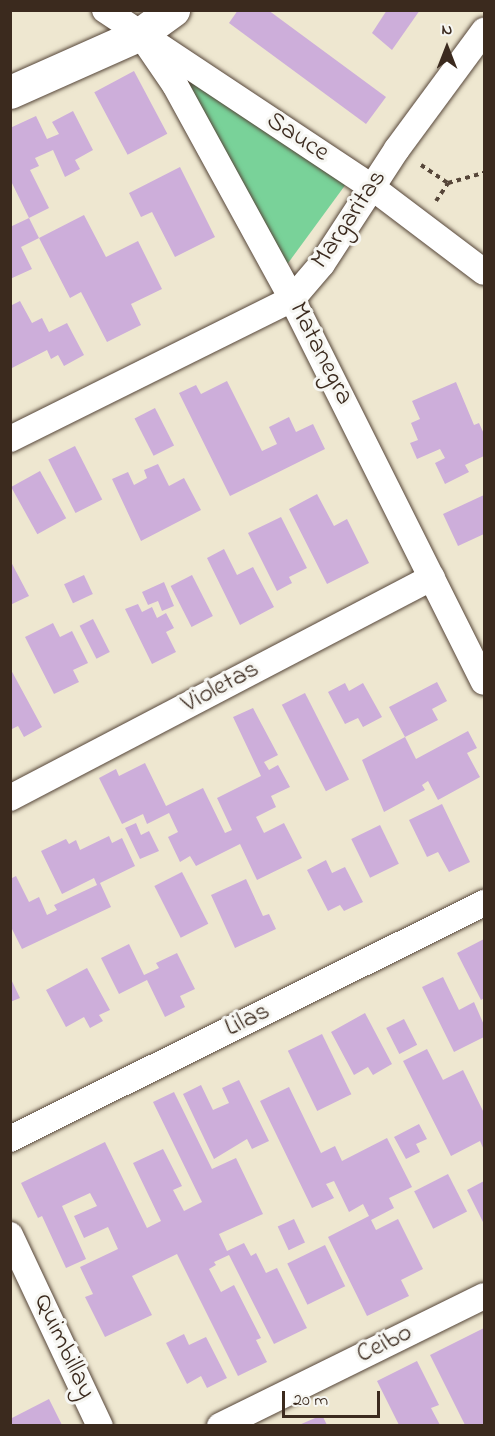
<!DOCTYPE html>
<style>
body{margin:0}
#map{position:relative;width:495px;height:1436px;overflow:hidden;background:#eee7d0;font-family:"Indie Flower",sans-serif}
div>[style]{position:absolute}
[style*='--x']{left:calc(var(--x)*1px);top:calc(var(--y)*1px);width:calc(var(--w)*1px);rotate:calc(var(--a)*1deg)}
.green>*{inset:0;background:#79d299}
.building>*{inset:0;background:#cdaeda;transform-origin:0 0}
.path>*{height:4px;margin-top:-2px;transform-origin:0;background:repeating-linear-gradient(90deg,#564639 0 4.5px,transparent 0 9px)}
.roads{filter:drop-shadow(0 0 2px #564639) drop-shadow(0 0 2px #564639)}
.street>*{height:26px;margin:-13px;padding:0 13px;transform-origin:13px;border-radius:13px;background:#fff}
.secondary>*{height:33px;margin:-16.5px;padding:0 16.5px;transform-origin:16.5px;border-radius:16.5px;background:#fff}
span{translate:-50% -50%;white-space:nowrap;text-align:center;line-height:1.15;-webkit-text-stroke:6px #f6f6f2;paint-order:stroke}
.street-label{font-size:26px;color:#3b2a1e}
.frame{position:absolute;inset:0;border:12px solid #3b2a1e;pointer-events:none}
.north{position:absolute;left:417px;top:18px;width:60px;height:60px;-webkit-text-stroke:4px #f6f6f2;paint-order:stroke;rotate:0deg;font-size:16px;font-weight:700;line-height:24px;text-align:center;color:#3b2a1e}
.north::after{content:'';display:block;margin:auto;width:21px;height:27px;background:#3b2a1e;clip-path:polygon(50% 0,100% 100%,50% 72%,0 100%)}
.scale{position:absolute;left:282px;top:1391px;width:98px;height:27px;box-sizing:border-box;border:3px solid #3b2a1e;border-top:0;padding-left:8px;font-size:18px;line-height:21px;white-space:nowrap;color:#3b2a1e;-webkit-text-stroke:4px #f6f6f2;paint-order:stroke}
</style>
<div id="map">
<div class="green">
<div style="clip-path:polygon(165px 65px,346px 184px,283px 270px)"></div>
</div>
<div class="building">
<div style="clip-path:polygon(238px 10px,268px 10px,386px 97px,366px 124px,229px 23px)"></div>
<div style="clip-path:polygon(387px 10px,420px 10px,392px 50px,372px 33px)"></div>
<div style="left:134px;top:71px;width:71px;height:45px;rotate:62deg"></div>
<div style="clip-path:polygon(73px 111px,93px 150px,75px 160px,80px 169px,65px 177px,53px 150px,35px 158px,39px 166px,30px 170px,49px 208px,29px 218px,10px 179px,10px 128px,36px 116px,47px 139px,59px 134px,52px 122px)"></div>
<div style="clip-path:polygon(180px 167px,215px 237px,175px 257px,152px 212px,141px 217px,129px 193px)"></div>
<div style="clip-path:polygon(84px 215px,106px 257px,138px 241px,162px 289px,131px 304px,141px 325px,107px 342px,81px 292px,70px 298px,39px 238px)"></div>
<div style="clip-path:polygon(29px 218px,39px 238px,21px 247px,32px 269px,10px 279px,10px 227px)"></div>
<div style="clip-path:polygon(20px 301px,32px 323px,42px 318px,49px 332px,67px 323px,84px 355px,64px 366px,58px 355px,51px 359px,47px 350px,10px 369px,10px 306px)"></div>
<div style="clip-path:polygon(227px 381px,262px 451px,277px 444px,269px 427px,289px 417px,296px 432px,313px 424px,325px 449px,230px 496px,179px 393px,196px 385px,201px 394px)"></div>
<div style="clip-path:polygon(456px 382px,474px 425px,479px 423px,484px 434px,484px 456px,465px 465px,469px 472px,445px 484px,435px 463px,445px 458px,440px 449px,417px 459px,410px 443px,418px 440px,411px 423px,420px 419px,412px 401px)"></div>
<div style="left:155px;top:408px;width:42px;height:23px;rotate:63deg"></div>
<div style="left:75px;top:446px;width:60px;height:30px;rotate:63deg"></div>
<div style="clip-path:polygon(158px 464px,169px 486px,184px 478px,201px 510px,141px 541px,112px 479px,128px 472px,134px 485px,147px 478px,144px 470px)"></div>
<div style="left:40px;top:471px;width:54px;height:33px;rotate:61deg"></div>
<div style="clip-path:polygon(317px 494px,334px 526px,347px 519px,369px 563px,327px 584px,289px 509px)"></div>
<div style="clip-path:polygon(484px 495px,484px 534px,458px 546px,443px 514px)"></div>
<div style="clip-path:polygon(281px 517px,307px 568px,289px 577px,292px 583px,277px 591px,248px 533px)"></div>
<div style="clip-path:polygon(224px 549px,237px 575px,253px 567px,274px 607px,240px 625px,207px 558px)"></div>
<div style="clip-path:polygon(10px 560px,29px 596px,10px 605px)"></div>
<div style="left:84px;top:575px;width:21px;height:22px;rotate:65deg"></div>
<div style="left:192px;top:575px;width:46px;height:24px;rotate:63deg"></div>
<div style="clip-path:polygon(164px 582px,174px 606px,162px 611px,158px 601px,148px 605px,142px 592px)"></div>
<div style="clip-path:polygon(138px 604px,142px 612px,152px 607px,157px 618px,166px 613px,174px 628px,166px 632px,176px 652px,152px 664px,125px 609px)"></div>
<div style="left:93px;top:619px;width:37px;height:15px;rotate:63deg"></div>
<div style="clip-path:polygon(53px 623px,60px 637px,72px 631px,88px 663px,73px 670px,79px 682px,54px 694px,25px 637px)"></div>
<div style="clip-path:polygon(10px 668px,42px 727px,24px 737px,18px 726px,10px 730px)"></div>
<div style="clip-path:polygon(437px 682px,447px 701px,432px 709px,438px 720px,405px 737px,389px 707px)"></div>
<div style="clip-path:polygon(345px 683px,349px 691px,363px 683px,382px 717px,363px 727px,358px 718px,345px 724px,328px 692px)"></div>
<div style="left:305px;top:693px;width:97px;height:26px;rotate:63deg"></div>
<div style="clip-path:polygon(253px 708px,278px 755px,264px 762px,269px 770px,278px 765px,290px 787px,271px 796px,276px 807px,256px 817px,264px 833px,284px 823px,302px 858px,257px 880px,240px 844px,196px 866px,190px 856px,180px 862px,168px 837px,178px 832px,169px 813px,147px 824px,143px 814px,122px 824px,99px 778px,116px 769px,119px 776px,145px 763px,166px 806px,203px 788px,225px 833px,232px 830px,217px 798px,261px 776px,233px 717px)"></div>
<div style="clip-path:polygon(468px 731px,477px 748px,467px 753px,480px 777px,438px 800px,428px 781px,422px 785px,425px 790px,384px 812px,362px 760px,405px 737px,416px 759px)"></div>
<div style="clip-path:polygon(442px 804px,470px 862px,449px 872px,438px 852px,427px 857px,409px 820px)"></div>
<div style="clip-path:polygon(136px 823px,141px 835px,149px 831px,159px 851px,140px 859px,125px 828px)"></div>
<div style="left:380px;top:825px;width:43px;height:32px;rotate:64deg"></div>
<div style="clip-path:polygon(109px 836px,112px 843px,122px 838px,135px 866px,100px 883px,111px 907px,22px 949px,10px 925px,10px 879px,16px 876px,29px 902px,39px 897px,47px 915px,57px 910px,54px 905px,97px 885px,94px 878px,62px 894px,41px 851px,66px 839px,69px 844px,76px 840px,80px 850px)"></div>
<div style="clip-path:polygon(326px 860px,332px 873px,345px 867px,363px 902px,344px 911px,340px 905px,328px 911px,307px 870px)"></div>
<div style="left:182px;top:872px;width:58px;height:31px;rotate:63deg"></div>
<div style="clip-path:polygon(246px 879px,263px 916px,269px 914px,276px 929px,235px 948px,211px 895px)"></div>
<div style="clip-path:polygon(484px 939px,484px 998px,481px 1000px,457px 953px)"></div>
<div style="clip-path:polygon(129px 944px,144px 975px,159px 968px,156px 963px,177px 953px,195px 989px,180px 996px,185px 1007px,165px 1017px,147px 980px,119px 994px,101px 958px)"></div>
<div style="clip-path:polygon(87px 968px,110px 1010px,99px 1015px,103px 1021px,90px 1028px,84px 1017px,66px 1027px,46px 990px)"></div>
<div style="clip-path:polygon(10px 977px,20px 998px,10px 1002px)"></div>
<div style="clip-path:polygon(443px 977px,459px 1010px,474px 1002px,484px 1025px,484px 1037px,454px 1052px,422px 987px)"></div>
<div style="clip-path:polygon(365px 1013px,392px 1064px,373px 1075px,368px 1067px,354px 1075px,331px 1032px)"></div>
<div style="left:404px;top:1019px;width:29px;height:20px;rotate:63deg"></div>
<div style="left:322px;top:1034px;width:67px;height:38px;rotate:64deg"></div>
<div style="clip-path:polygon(427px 1049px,443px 1080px,463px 1070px,484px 1113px,484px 1150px,480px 1141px,451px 1156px,403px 1061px)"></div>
<div style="clip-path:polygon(239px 1080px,269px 1141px,252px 1149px,247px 1139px,214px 1159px,183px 1094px,201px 1085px,213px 1110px,229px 1103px,222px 1088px)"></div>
<div style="clip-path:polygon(289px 1087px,321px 1153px,335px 1146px,342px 1161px,387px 1138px,412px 1187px,389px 1198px,394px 1208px,371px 1220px,376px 1230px,398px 1219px,423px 1269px,401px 1280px,409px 1296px,367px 1316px,328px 1237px,369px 1216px,363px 1204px,349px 1212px,334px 1181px,326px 1184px,334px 1198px,312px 1208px,260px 1101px)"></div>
<div style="clip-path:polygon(174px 1092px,212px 1169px,236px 1158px,263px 1214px,219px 1234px,227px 1251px,244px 1243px,251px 1256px,256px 1253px,266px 1273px,277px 1268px,307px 1328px,274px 1344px,229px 1255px,214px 1262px,216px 1265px,209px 1269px,221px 1292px,234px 1285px,261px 1338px,256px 1340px,267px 1362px,238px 1376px,177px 1254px,132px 1276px,152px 1315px,105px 1337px,85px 1297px,93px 1294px,80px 1267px,118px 1249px,108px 1227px,84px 1238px,74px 1216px,97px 1206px,90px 1193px,62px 1206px,86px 1259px,66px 1268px,42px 1216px,38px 1218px,21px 1183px,105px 1142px,147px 1228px,161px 1221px,133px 1163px,163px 1149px,182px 1186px,173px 1190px,184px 1211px,202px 1202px,153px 1102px)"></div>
<div style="clip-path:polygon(419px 1124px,427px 1139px,416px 1144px,420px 1152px,406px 1159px,394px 1137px)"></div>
<div style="left:448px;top:1174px;width:42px;height:38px;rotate:63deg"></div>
<div style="clip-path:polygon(484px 1181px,484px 1224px,467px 1190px)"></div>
<div style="left:294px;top:1219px;width:26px;height:18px;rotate:65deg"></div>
<div style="left:325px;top:1245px;width:46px;height:42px;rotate:64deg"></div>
<div style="clip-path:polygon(484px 1328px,484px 1425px,465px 1425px,430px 1355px)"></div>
<div style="clip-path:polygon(184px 1334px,189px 1345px,206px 1337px,227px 1378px,207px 1388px,201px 1376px,187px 1384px,166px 1343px)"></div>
<div style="clip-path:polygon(417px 1361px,439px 1405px,431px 1408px,440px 1425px,399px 1425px,377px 1381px)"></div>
<div style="clip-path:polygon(49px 1399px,62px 1425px,10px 1425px,10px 1419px)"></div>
<div style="clip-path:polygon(322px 1415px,327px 1425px,299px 1425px)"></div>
</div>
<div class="path">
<div style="--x:421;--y:165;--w:32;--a:34"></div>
<div style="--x:436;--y:201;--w:22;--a:-56"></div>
<div style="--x:448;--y:183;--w:37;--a:-16"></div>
</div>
<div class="roads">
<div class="street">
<div style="--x:105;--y:10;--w:322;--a:33.6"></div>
<div style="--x:373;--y:188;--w:139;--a:37.1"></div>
<div style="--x:140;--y:34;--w:62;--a:55.5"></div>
<div style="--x:175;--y:85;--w:244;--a:61.3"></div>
<div style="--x:292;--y:299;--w:428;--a:63.4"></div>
<div style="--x:10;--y:439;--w:315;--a:-26.4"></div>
<div style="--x:292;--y:299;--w:46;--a:-49.4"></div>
<div style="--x:322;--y:264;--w:137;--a:-56.9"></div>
<div style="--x:397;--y:149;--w:147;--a:-53.6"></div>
<div style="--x:10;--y:798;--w:476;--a:-27.6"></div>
<div style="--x:10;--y:1139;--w:530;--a:-26.47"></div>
<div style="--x:10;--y:1235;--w:211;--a:64.8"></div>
<div style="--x:220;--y:1426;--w:294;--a:-26.2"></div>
</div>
<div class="secondary">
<div style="--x:10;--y:92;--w:142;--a:-24"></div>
<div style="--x:140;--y:34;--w:41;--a:-36"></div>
</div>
</div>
<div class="street-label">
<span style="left:297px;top:138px;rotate:33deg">Sauce</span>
<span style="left:350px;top:220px;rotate:-56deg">Margaritas</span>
<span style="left:320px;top:354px;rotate:63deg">Matanegra</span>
<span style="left:221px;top:688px;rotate:-28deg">Violetas</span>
<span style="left:248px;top:1021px;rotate:-26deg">Lilas</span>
<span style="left:385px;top:1345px;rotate:-26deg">Ceibo</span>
<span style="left:63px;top:1347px;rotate:65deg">Quimbillay</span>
</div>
<div class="frame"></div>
<div class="north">N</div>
<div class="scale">20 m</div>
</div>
